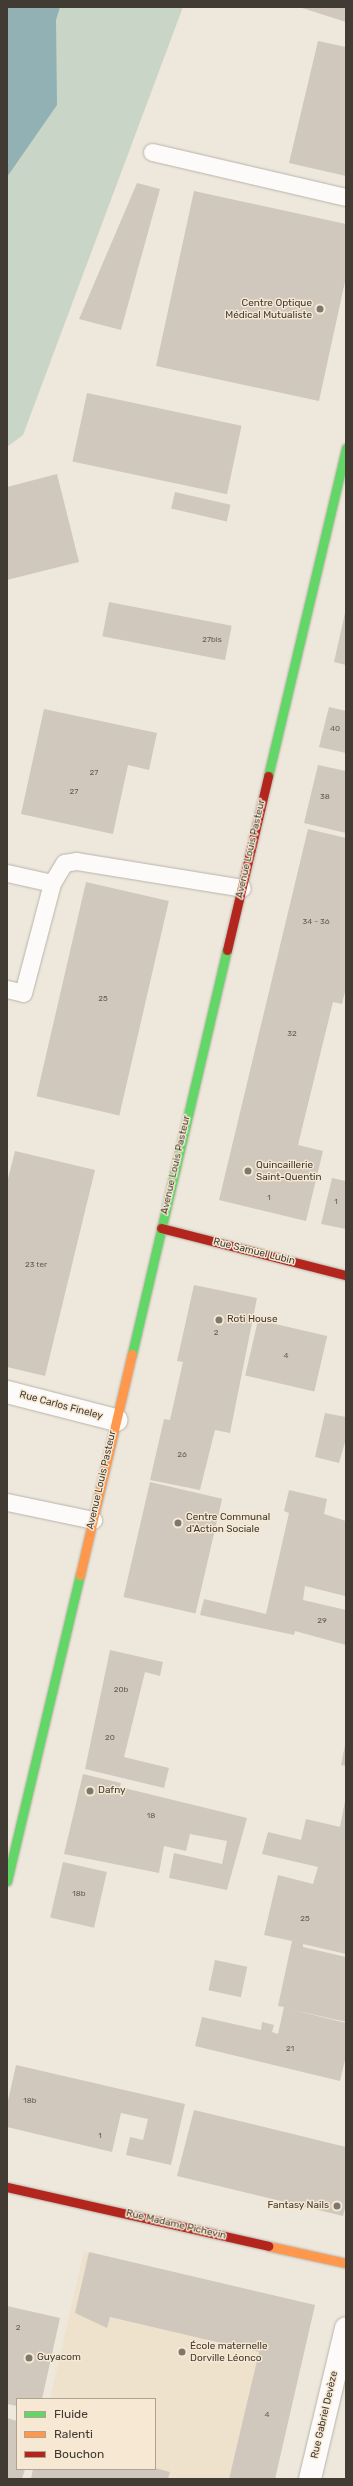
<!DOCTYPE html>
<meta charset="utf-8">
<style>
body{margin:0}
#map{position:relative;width:353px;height:2486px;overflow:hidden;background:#eee7db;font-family:Rubik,sans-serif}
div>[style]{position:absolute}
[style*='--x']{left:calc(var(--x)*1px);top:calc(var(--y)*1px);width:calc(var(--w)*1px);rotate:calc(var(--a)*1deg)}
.built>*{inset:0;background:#efe2cd}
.green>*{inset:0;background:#c9d5c6}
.water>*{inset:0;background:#92b1b4}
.building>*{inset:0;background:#d0c8bc;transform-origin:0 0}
.roads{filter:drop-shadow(0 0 1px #b9b3aa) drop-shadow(0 0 1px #b9b3aa)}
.lane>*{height:17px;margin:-8.5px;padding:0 8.5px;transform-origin:8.5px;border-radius:8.5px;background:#fcfbfa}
.street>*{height:22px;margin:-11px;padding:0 11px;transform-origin:11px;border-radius:11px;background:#fcfbfa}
.fast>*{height:9px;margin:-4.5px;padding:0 4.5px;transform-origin:4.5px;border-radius:4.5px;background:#63d668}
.slow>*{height:9px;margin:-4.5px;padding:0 4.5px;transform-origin:4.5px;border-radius:4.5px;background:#ff974d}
.jam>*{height:9px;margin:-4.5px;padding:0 4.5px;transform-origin:4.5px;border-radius:4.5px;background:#b3261e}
.dots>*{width:11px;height:11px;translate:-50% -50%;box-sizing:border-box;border:2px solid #f6e8d3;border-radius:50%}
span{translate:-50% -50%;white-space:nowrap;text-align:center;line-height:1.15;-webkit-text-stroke:3px #f6e8d3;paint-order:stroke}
.number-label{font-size:8px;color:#655e55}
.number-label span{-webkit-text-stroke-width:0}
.poi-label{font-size:10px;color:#413b33}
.right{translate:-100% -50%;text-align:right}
.left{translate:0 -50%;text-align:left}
.street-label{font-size:10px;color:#413b33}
.frame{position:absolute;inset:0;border:8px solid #413b33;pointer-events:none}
.legend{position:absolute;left:16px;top:2398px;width:140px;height:72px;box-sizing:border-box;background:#f6e8d3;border:1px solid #aea393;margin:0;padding:5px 7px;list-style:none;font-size:12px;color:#413b33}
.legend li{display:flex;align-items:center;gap:8px;height:20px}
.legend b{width:20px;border:1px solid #aea393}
</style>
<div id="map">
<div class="built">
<div style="clip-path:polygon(84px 2252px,315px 2305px,275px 2479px,31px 2479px,33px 2469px,155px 2469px,155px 2399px,50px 2399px)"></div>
</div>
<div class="green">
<div style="clip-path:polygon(7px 7px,183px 7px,23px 435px,7px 447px)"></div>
</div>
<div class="water">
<div style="clip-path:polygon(7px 7px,60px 7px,56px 20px,57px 105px,7px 177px)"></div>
</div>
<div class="building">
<div style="clip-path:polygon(299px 7px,346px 7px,346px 22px)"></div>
<div style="clip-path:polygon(318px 41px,346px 47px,346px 176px,289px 163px)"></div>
<div style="clip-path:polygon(137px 183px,160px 189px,121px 330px,79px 319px)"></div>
<div style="clip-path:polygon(194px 191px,346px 224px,346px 277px,319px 401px,156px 366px)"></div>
<div style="left:87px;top:393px;width:158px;height:70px;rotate:12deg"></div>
<div style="clip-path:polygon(57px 474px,79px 562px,7px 580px,7px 487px)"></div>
<div style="left:175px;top:492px;width:57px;height:17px;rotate:13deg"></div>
<div style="left:109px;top:602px;width:125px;height:35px;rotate:11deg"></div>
<div style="clip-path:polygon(345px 613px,346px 613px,346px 665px,334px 662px)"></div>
<div style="clip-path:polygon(329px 707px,346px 711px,346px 753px,319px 747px)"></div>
<div style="clip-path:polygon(44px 709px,157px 733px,149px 770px,128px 765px,113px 834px,21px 814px)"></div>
<div style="clip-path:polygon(318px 765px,346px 771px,346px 833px,304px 823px)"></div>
<div style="clip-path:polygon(308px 829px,346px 838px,346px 988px,342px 1004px,333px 1002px,298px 1145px,323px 1151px,306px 1221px,219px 1200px)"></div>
<div style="left:86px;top:882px;width:85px;height:220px;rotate:13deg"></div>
<div style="clip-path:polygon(15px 1151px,95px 1170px,45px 1376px,7px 1367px,7px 1183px)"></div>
<div style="clip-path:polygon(332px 1178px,346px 1181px,346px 1229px,321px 1224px)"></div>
<div style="clip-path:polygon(194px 1285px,257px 1298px,230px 1433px,215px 1430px,200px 1490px,150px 1480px,164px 1419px,170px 1420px,183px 1362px,177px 1361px)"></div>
<div style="left:258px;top:1320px;width:71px;height:57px;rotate:13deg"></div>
<div style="clip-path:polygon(325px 1413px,346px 1417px,346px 1439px,339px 1463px,315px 1457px)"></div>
<div style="left:150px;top:1482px;width:74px;height:118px;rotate:13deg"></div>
<div style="clip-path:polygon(289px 1490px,327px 1499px,324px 1514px,346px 1521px,345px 1596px,305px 1586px,303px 1600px,346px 1610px,346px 1645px,295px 1631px,294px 1635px,200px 1615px,204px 1599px,266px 1614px,289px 1513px,284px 1511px)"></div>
<div style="clip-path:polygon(110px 1650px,163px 1662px,160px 1676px,145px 1672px,124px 1757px,169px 1768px,164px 1788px,85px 1769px)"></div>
<div style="clip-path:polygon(345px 1745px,346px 1745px,346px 1766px,341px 1765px)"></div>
<div style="clip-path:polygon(83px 1774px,121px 1783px,120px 1787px,247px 1818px,227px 1890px,169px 1878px,174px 1853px,222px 1864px,227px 1841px,190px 1834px,186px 1851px,164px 1846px,159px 1873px,64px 1854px)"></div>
<div style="clip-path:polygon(345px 1801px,346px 1954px,303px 1944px,303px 1947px,346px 1957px,346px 2022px,289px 2009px,346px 2023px,346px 2056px,340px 2081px,195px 2046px,202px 2017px,261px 2030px,262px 2022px,274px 2025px,272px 2032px,278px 2034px,284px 2007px,278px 2006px,292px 1941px,264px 1935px,278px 1875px,313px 1884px,318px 1867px,262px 1854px,268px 1832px,301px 1840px,306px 1819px,340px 1827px)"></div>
<div style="left:63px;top:1862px;width:45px;height:57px;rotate:13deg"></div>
<div style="left:215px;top:1960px;width:33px;height:31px;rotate:12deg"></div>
<div style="clip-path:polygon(16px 2065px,185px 2104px,171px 2165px,126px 2155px,130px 2137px,143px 2140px,148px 2119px,121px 2113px,112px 2152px,7px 2127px,7px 2105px)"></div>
<div style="clip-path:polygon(194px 2110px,346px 2147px,346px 2204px,343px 2216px,177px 2176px)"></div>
<div style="clip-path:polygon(89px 2252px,315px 2305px,275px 2479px,229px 2479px,259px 2352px,110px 2317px,107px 2328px,75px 2313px)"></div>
<div style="clip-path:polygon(7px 2306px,60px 2318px,42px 2399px,17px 2399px,17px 2406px,7px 2404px)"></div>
<div style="clip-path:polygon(7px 2418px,17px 2421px,17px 2469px,25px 2469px,22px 2479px,7px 2479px)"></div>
<div style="clip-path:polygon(155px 2468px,170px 2472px,168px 2479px,31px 2479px,33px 2469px)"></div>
</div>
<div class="roads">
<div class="lane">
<div style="--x:152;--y:152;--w:199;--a:13.1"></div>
<div style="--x:7;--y:873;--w:46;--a:12.5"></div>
<div style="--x:7;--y:989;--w:16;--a:14"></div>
<div style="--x:23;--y:993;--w:114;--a:-75.2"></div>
<div style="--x:52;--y:883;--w:23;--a:-59"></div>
<div style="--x:64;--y:863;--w:12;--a:-9"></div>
<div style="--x:76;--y:861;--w:168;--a:9.2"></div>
<div style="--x:7;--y:1502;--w:88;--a:11.8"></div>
</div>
<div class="street">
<div style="--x:7;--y:1392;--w:113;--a:14.4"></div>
<div style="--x:310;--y:2479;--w:155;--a:-76.6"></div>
</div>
<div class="fast">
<div style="--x:268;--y:776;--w:337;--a:-76.6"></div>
<div style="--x:132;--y:1354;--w:415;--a:-76.8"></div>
<div style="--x:7;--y:1881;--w:315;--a:-76.6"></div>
</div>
<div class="slow">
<div style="--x:80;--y:1575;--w:227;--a:-76.8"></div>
<div style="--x:268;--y:2246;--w:80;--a:12.3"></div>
</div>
<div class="jam">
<div style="--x:227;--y:950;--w:179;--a:-76.7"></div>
<div style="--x:161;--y:1228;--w:191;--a:14.3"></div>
<div style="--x:7;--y:2187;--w:268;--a:12.7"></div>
</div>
</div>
<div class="dots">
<div style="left:320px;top:309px;background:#7e776e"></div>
<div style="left:248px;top:1171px;background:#7e776e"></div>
<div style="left:219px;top:1320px;background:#7e776e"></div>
<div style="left:178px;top:1523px;background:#7e776e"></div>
<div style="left:90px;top:1791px;background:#7e776e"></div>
<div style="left:337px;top:2206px;background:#7e776e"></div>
<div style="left:182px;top:2352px;background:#7e776e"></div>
<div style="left:29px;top:2358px;background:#7e776e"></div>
</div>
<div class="number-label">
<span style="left:212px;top:640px">27bis</span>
<span style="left:335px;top:729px">40</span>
<span style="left:94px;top:773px">27</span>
<span style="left:74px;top:792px">27</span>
<span style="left:325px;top:797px">38</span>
<span style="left:316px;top:922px">34 - 36</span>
<span style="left:103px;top:999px">25</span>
<span style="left:292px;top:1034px">32</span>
<span style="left:269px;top:1198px">1</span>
<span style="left:336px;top:1202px">1</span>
<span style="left:36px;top:1265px">23 ter</span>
<span style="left:216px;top:1333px">2</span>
<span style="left:286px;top:1356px">4</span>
<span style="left:182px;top:1455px">26</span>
<span style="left:322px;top:1621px">29</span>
<span style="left:121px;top:1690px">20b</span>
<span style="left:110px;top:1738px">20</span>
<span style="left:151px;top:1816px">18</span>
<span style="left:79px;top:1894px">18b</span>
<span style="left:305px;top:1919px">25</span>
<span style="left:290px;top:2049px">21</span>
<span style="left:30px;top:2101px">18b</span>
<span style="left:100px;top:2136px">1</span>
<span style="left:18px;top:2328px">2</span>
<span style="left:267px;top:2415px">4</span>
</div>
<div class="poi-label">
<span class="right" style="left:312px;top:309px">Centre Optique<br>Médical Mutualiste</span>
<span class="left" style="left:256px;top:1171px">Quincaillerie<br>Saint-Quentin</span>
<span class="left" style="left:227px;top:1320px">Roti House</span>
<span class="left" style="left:186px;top:1523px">Centre Communal<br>d'Action Sociale</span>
<span class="left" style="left:98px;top:1791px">Dafny</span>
<span class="right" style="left:329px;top:2206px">Fantasy Nails</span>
<span class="left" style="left:190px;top:2352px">École maternelle<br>Dorville Léonco</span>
<span class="left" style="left:37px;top:2358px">Guyacom</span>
</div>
<div class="street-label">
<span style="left:251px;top:849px;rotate:-77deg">Avenue Louis Pasteur</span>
<span style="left:176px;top:1165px;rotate:-77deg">Avenue Louis Pasteur</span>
<span style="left:254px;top:1252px;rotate:14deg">Rue Samuel Lubin</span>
<span style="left:61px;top:1406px;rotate:15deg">Rue Carlos Fineley</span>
<span style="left:102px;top:1480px;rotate:-77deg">Avenue Louis Pasteur</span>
<span style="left:176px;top:2225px;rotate:13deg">Rue Madame Pichevin</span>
<span style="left:325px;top:2415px;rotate:-77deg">Rue Gabriel Devèze</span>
</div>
<div class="frame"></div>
<ul class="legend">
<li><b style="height:5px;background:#63d668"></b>Fluide</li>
<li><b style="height:5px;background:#ff974d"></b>Ralenti</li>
<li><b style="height:5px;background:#b3261e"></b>Bouchon</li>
</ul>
</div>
